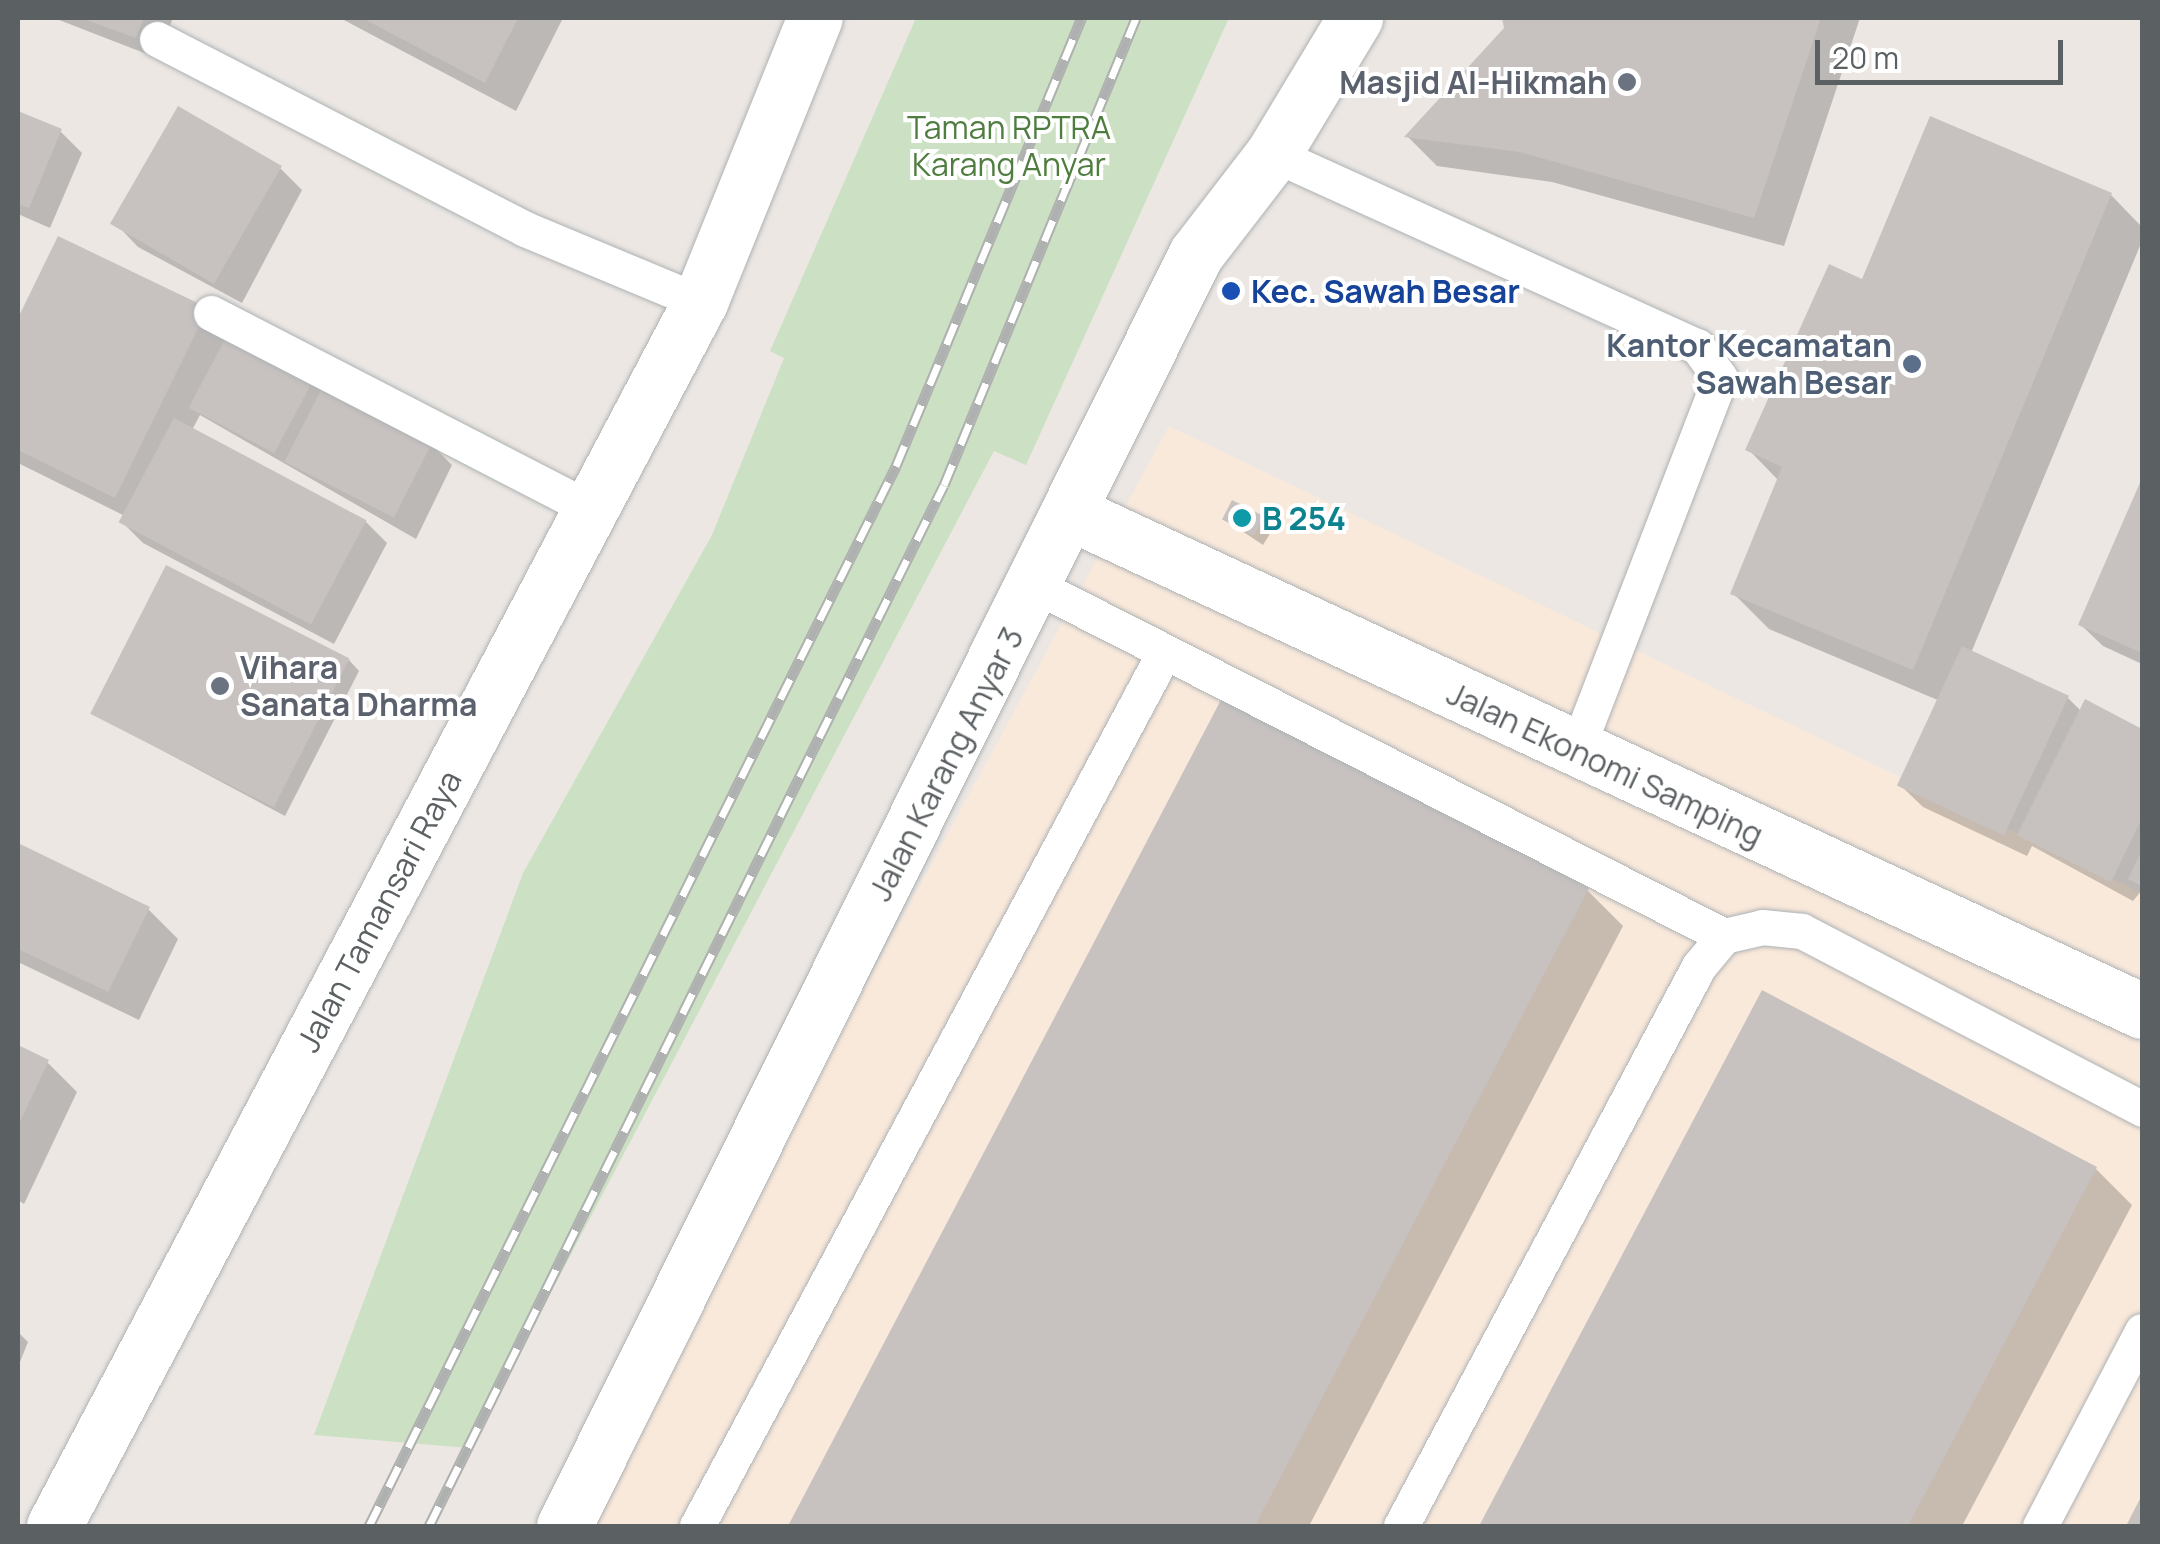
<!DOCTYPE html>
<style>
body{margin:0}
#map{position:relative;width:2160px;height:1544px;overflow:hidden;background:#ece7e3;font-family:Manrope,sans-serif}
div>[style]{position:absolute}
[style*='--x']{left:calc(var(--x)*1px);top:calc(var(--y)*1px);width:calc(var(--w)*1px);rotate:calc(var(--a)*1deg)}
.commercial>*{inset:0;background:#f9e9db}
.green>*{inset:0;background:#cce1c3}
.shadow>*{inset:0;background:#0003}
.building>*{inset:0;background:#c7c2c0;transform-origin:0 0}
.roads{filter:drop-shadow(0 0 2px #aeb2b4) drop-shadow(0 0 2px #aeb2b4)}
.lane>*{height:35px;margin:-17.5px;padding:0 17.5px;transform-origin:17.5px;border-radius:17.5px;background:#fff}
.secondary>*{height:55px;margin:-27.5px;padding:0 27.5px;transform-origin:27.5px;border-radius:27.5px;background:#fff}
.rail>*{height:11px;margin-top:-5.5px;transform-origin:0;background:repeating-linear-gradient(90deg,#fff 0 22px,#afb0b0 0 44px);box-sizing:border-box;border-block:2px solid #afb0b0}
.dots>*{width:28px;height:28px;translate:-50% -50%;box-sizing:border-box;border:5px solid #fff;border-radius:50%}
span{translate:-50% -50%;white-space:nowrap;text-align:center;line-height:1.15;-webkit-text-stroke:8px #fff;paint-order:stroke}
.worship-label{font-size:32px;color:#5b616d;font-weight:700}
.right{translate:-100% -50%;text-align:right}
.left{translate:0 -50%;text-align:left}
.park-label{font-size:32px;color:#4f7d3f}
.transit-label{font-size:32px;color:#164399;font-weight:700}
.service-label{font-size:32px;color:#4e5e75;font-weight:700}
.culture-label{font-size:32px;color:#0d838f;font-weight:700}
.street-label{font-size:32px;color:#5b6062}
.frame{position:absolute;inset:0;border:20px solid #5b6062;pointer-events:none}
.scale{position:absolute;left:1815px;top:40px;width:248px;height:45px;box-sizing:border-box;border:5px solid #5b6062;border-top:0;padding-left:12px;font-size:30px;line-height:35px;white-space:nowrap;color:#5b6062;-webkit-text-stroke:8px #fff;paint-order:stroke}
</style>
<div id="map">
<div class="commercial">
<div style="clip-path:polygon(1169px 426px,2142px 893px,2142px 1526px,572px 1526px)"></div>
</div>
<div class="green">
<div style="clip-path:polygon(916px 18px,1229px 18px,1026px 465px,994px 451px,469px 1448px,314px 1435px,523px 873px,712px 535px,784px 358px,770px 351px)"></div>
</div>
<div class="shadow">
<div style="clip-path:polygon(54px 18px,173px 18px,157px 58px)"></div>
<div style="clip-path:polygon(340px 18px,563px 18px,516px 111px)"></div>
<div style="clip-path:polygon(1505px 18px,1860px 18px,1784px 246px,1552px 182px,1437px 166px,1408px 137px,1507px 28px)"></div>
<div style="clip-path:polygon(18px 113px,60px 131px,82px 153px,50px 228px,18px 214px)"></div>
<div style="clip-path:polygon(280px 168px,302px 190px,242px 303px,138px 247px,117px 225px)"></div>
<div style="clip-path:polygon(2111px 195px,2142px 227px,2142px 241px,1971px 653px,2068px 698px,2081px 711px,2086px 703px,2142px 731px,2142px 890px,2133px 901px,2032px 846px,2027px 856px,1923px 807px,1901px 786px,1940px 701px,1769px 629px,1733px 593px,1779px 481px,1748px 449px,1863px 282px)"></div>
<div style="clip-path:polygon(59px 239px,431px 444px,452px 465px,416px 539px,200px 415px,192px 430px,366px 522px,387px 543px,334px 644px,143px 543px,122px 522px,125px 516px,18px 463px,18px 324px)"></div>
<div style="clip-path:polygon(2142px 484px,2142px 664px,2103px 646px,2081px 625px)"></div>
<div style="clip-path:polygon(1262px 518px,1273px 529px,1263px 545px,1224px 519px)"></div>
<div style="clip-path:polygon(349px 660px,359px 671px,285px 816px,94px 714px)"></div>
<div style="clip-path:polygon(1224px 700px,1587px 890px,1623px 926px,1309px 1526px,791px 1526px)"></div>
<div style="clip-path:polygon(18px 846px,148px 909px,178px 939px,139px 1020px,18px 962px)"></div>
<div style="clip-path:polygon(1763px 993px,2096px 1169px,2132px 1205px,1962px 1526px,1482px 1526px)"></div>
<div style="clip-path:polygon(18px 1048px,47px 1062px,77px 1092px,24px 1204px,18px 1200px)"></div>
<div style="clip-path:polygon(18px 1332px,28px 1342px,18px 1367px)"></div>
</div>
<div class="building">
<div style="clip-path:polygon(81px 18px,144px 18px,136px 38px)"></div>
<div style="clip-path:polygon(362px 18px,518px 18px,485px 83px)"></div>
<div style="clip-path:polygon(1502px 18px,1821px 18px,1754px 218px,1520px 152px,1404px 137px,1504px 28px)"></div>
<div style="left:178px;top:106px;width:120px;height:136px;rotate:30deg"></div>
<div style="clip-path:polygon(18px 111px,62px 129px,29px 208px,18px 204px)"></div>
<div style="clip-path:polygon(1930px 116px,2112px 193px,1913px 670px,1730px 594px,1782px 467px,1745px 450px,1829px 264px,1862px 279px)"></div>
<div style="clip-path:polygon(58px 236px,208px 308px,115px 498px,18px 450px,18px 318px)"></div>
<div style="left:230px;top:330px;width:97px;height:88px;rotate:28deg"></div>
<div style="left:323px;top:386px;width:123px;height:85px;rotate:27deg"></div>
<div style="left:174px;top:418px;width:218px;height:118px;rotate:28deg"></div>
<div style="clip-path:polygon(2142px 478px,2142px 653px,2078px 625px)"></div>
<div style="left:1232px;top:500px;width:36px;height:22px;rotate:27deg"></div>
<div style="left:166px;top:565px;width:206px;height:167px;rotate:27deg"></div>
<div style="left:1962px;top:646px;width:118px;height:154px;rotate:25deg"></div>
<div style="clip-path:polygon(1223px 696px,1589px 888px,1255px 1526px,788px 1526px)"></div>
<div style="clip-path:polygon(2085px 699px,2142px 729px,2142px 818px,2111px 882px,2017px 835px)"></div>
<div style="clip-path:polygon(18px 843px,150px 907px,108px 992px,18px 949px)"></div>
<div style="clip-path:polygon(2142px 850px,2142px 886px,2128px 879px)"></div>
<div style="clip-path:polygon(1762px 990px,2097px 1167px,1908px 1526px,1479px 1526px)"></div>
<div style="clip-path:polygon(18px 1045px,49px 1060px,18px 1126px)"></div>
<div style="clip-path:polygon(2142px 1495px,2142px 1526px,2126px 1526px)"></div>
</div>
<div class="roads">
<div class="lane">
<div style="--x:157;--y:39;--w:414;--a:27.3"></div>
<div style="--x:525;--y:229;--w:190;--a:22.6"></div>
<div style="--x:1273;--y:154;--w:465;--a:24.4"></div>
<div style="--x:1697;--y:346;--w:39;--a:54"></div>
<div style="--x:1720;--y:378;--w:401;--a:111.1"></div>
<div style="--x:211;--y:313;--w:428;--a:27.3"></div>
<div style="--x:1034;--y:585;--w:774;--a:26.96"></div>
<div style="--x:697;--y:1526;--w:990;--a:-61.86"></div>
<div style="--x:1401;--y:1526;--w:634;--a:-61.98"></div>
<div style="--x:1699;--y:966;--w:39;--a:-50"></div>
<div style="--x:1724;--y:936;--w:39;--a:-13"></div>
<div style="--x:1762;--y:927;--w:40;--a:5.7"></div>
<div style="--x:1802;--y:931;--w:384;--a:27.6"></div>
<div style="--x:2040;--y:1526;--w:220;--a:-62.4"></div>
</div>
<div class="secondary">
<div style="--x:1069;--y:512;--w:1183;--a:24.94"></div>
<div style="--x:54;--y:1526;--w:1384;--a:-62.18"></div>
<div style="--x:700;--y:302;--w:306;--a:-68"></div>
<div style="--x:564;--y:1526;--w:1420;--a:-63.58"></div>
<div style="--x:1196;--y:254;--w:126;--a:-52.4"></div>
<div style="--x:1273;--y:154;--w:159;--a:-58.9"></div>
</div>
</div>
<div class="rail">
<div style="--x:369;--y:1526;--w:1184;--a:-63.56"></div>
<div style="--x:896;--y:466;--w:485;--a:-67.5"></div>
<div style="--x:429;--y:1526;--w:1161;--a:-63.68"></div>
<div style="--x:944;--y:485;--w:505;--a:-67.65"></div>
</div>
<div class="dots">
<div style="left:1627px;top:82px;background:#6b7280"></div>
<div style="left:1231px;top:291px;background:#1a4fb4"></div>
<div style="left:1912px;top:364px;background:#5c6f8a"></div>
<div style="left:1242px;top:518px;background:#0f9aa8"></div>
<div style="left:220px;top:686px;background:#6b7280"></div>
</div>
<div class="worship-label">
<span class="right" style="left:1607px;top:82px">Masjid Al-Hikmah</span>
<span class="left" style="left:240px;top:686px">Vihara<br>Sanata Dharma</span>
</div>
<div class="park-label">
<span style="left:1009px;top:146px">Taman RPTRA<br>Karang Anyar</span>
</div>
<div class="transit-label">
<span class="left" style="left:1251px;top:291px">Kec. Sawah Besar</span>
</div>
<div class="service-label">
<span class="right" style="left:1892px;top:364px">Kantor Kecamatan<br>Sawah Besar</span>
</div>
<div class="culture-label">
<span class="left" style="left:1262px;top:518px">B 254</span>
</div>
<div class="street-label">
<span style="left:946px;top:764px;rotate:-63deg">Jalan Karang Anyar 3</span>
<span style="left:1605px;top:764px;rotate:25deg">Jalan Ekonomi Samping</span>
<span style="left:379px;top:911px;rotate:-62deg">Jalan Tamansari Raya</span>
</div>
<div class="frame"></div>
<div class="scale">20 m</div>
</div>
